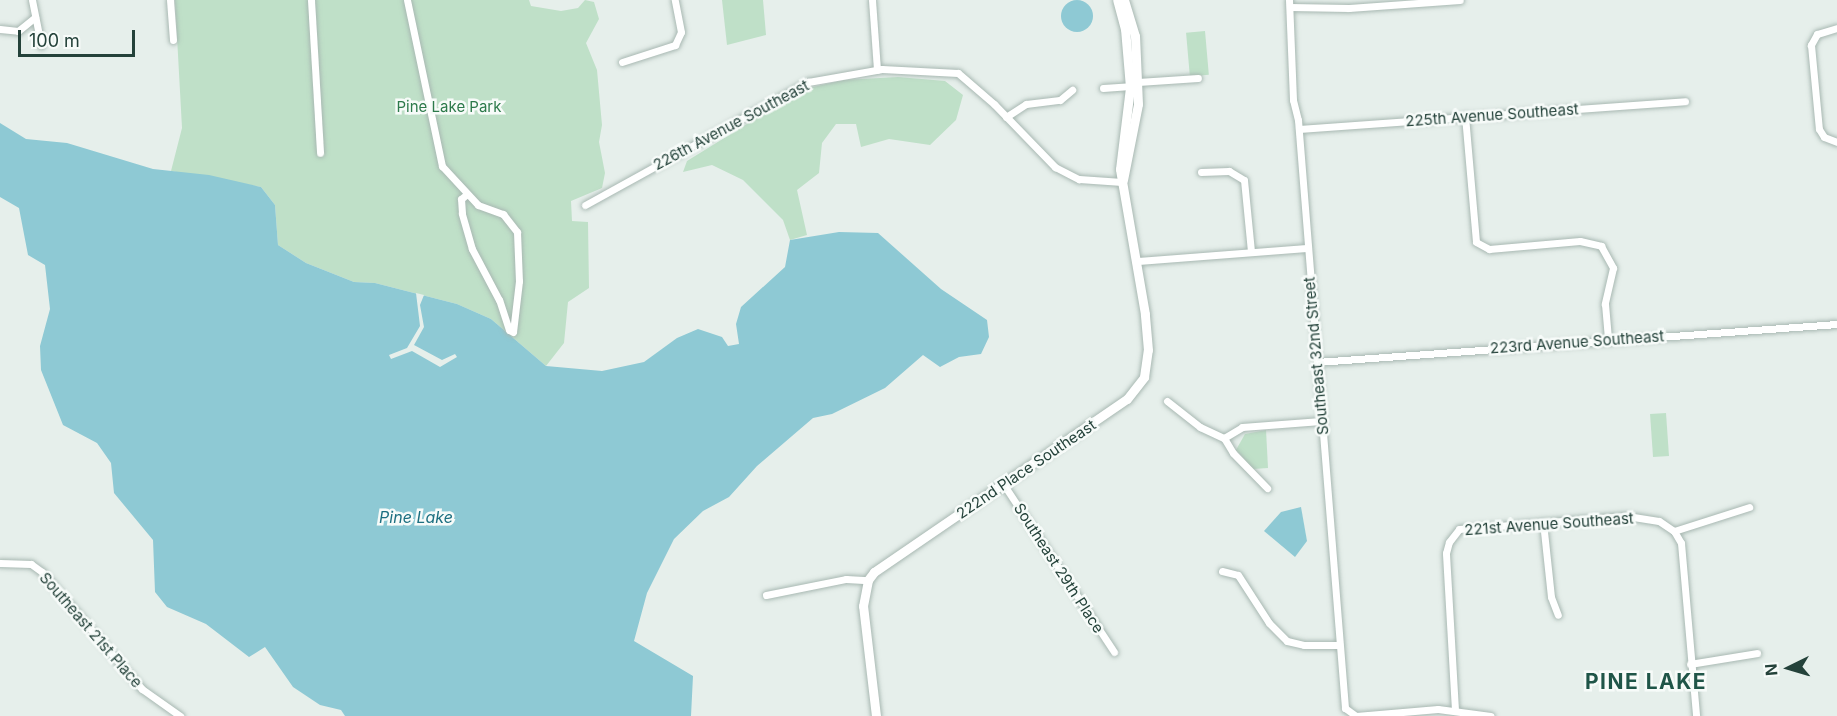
<!DOCTYPE html>
<style>
body{margin:0}
#map{position:relative;width:1837px;height:716px;overflow:hidden;background:#e6efeb;font-family:Inter,sans-serif}
div>[style]{position:absolute}
[style*='--x']{left:calc(var(--x)*1px);top:calc(var(--y)*1px);width:calc(var(--w)*1px);rotate:calc(var(--a)*1deg)}
.green>*{inset:0;background:#bfe0c8;transform-origin:0 0}
.water>*{inset:0;background:#8ec9d4}
.round{border-radius:50%}
.pier>*{inset:0;background:#e6efeb}
.roads{filter:drop-shadow(0 0 2px #a8b8b2) drop-shadow(0 0 2px #a8b8b2)}
.street>*{height:7px;margin:-3.5px;padding:0 3.5px;transform-origin:3.5px;border-radius:3.5px;background:#fff}
.secondary>*{height:9px;margin:-4.5px;padding:0 4.5px;transform-origin:4.5px;border-radius:4.5px;background:#fff}
span{translate:-50% -50%;white-space:nowrap;text-align:center;line-height:1.15;-webkit-text-stroke:5px #f7fbf9;paint-order:stroke}
.park-label{font-size:15px;color:#2d7a4b}
.street-label{font-size:15px;color:#24423a}
.water-label{font-size:16px;color:#1c6f80;font-style:italic}
.district-label{font-size:21px;color:#1f5548;font-weight:700;letter-spacing:1.5px}
.north{position:absolute;left:1759px;top:638px;width:60px;height:60px;-webkit-text-stroke:4px #f7fbf9;paint-order:stroke;rotate:265deg;font-size:16px;font-weight:700;line-height:24px;text-align:center;color:#24423a}
.north::after{content:'';display:block;margin:auto;width:21px;height:27px;background:#24423a;clip-path:polygon(50% 0,100% 100%,50% 72%,0 100%)}
.scale{position:absolute;left:18px;top:30px;width:117px;height:27px;box-sizing:border-box;border:3px solid #24423a;border-top:0;padding-left:8px;font-size:18px;line-height:21px;white-space:nowrap;color:#24423a;-webkit-text-stroke:4px #f7fbf9;paint-order:stroke}
</style>
<div id="map">
<div class="green">
<div style="clip-path:polygon(175px 0,529px 0,531px 6px,561px 11px,578px 8px,585px 0,594px 2px,599px 19px,586px 43px,597px 70px,602px 125px,599px 142px,605px 173px,602px 188px,571px 201px,572px 221px,588px 222px,589px 288px,568px 302px,564px 343px,546px 366px,491px 319px,457px 304px,375px 283px,354px 282px,306px 263px,278px 245px,275px 205px,261px 187px,171px 171px,182px 128px)"></div>
<div style="clip-path:polygon(722px 0,763px 0,766px 35px,727px 45px)"></div>
<div style="left:1205px;top:31px;width:44px;height:19px;rotate:85deg"></div>
<div style="clip-path:polygon(898px 77px,945px 81px,963px 95px,956px 120px,930px 145px,889px 139px,861px 147px,856px 124px,836px 124px,822px 143px,819px 173px,797px 190px,807px 235px,790px 240px,783px 220px,743px 180px,712px 165px,683px 172px,687px 161px,804px 89px,844px 80px)"></div>
<div style="left:1666px;top:413px;width:43px;height:16px;rotate:86deg"></div>
<div style="clip-path:polygon(1266px 430px,1268px 468px,1253px 469px,1236px 450px,1245px 434px)"></div>
</div>
<div class="water">
<div class="round" style="left:1061px;top:0;width:32px;height:32px"></div>
<div style="clip-path:polygon(0 123px,26px 139px,67px 143px,153px 169px,209px 175px,261px 187px,275px 205px,278px 245px,306px 263px,354px 282px,375px 283px,457px 304px,491px 319px,546px 366px,602px 371px,644px 362px,677px 338px,698px 329px,722px 337px,728px 346px,739px 344px,736px 324px,741px 307px,785px 267px,790px 240px,839px 232px,878px 233px,941px 289px,987px 320px,989px 337px,981px 354px,959px 357px,940px 367px,923px 355px,885px 388px,832px 414px,813px 418px,757px 466px,729px 497px,703px 511px,674px 539px,647px 593px,634px 641px,693px 676px,691px 716px,345px 716px,341px 710px,320px 705px,293px 687px,265px 647px,249px 657px,206px 624px,167px 607px,155px 592px,153px 540px,114px 493px,111px 463px,97px 443px,63px 425px,41px 370px,40px 346px,50px 309px,45px 265px,28px 255px,19px 208px,0 197px)"></div>
<div style="clip-path:polygon(1301px 507px,1307px 541px,1295px 557px,1264px 531px,1281px 512px)"></div>
</div>
<div class="pier">
<div style="clip-path:polygon(416px 293px,424px 295px,420px 305px,424px 327px,414px 345px,442px 360px,455px 354px,457px 357px,440px 367px,412px 351px,391px 359px,389px 355px,407px 348px,420px 326px)"></div>
</div>
<div class="roads">
<div class="street">
<div style="--x:32;--y:0;--w:46;--a:78.7"></div>
<div style="--x:170;--y:0;--w:40;--a:85.7"></div>
<div style="--x:311;--y:0;--w:153;--a:86.6"></div>
<div style="--x:407;--y:0;--w:170;--a:78.1"></div>
<div style="--x:442;--y:166;--w:53;--a:47.3"></div>
<div style="--x:478;--y:205;--w:27;--a:20"></div>
<div style="--x:503;--y:214;--w:23;--a:52"></div>
<div style="--x:517;--y:232;--w:49;--a:87.7"></div>
<div style="--x:519;--y:281;--w:51;--a:96.7"></div>
<div style="--x:513;--y:332;--w:4;--a:-153"></div>
<div style="--x:509;--y:330;--w:32;--a:-108"></div>
<div style="--x:499;--y:300;--w:58;--a:-117.9"></div>
<div style="--x:472;--y:249;--w:37;--a:-106"></div>
<div style="--x:462;--y:213;--w:14;--a:-94"></div>
<div style="--x:461;--y:199;--w:8;--a:-40"></div>
<div style="--x:872;--y:0;--w:70;--a:85.9"></div>
<div style="--x:1289;--y:0;--w:100;--a:87.7"></div>
<div style="--x:1293;--y:100;--w:21;--a:76"></div>
<div style="--x:1298;--y:120;--w:590;--a:85.43"></div>
<div style="--x:1345;--y:708;--w:14;--a:36"></div>
<div style="--x:1356;--y:716;--w:82;--a:-4.9"></div>
<div style="--x:1438;--y:709;--w:53;--a:7.5"></div>
<div style="--x:1290;--y:7;--w:59;--a:1"></div>
<div style="--x:1349;--y:8;--w:111;--a:-4.1"></div>
<div style="--x:1837;--y:28;--w:21;--a:163"></div>
<div style="--x:1817;--y:34;--w:13;--a:119"></div>
<div style="--x:1811;--y:45;--w:84;--a:84.6"></div>
<div style="--x:1819;--y:129;--w:9;--a:58"></div>
<div style="--x:1824;--y:137;--w:14;--a:21"></div>
<div style="--x:0;--y:29;--w:18;--a:6"></div>
<div style="--x:18;--y:31;--w:22;--a:-39"></div>
<div style="--x:622;--y:62;--w:56;--a:-17.8"></div>
<div style="--x:675;--y:45;--w:14;--a:-65"></div>
<div style="--x:681;--y:32;--w:33;--a:-101"></div>
<div style="--x:1138;--y:82;--w:60;--a:-3.8"></div>
<div style="--x:1103;--y:88;--w:27;--a:-4"></div>
<div style="--x:1465;--y:116;--w:126;--a:85"></div>
<div style="--x:1476;--y:242;--w:15;--a:28"></div>
<div style="--x:1489;--y:249;--w:91;--a:-5"></div>
<div style="--x:1580;--y:241;--w:22;--a:13"></div>
<div style="--x:1601;--y:246;--w:25;--a:61"></div>
<div style="--x:1613;--y:268;--w:37;--a:103"></div>
<div style="--x:1605;--y:304;--w:36;--a:85"></div>
<div style="--x:1006;--y:117;--w:24;--a:-33"></div>
<div style="--x:1026;--y:104;--w:34;--a:-7"></div>
<div style="--x:1060;--y:100;--w:16;--a:-40"></div>
<div style="--x:1299;--y:129;--w:387;--a:-4.1"></div>
<div style="--x:1201;--y:172;--w:28;--a:-2"></div>
<div style="--x:1229;--y:171;--w:17;--a:31"></div>
<div style="--x:1244;--y:180;--w:71;--a:84.4"></div>
<div style="--x:585;--y:205;--w:255;--a:-28.9"></div>
<div style="--x:808;--y:82;--w:75;--a:-10"></div>
<div style="--x:882;--y:69;--w:76;--a:3"></div>
<div style="--x:958;--y:73;--w:48;--a:40.7"></div>
<div style="--x:994;--y:104;--w:88;--a:45.9"></div>
<div style="--x:1055;--y:167;--w:27;--a:27"></div>
<div style="--x:1079;--y:179;--w:43;--a:4"></div>
<div style="--x:1138;--y:261;--w:169;--a:-4.4"></div>
<div style="--x:1317;--y:362;--w:521;--a:-4.18"></div>
<div style="--x:1167;--y:401;--w:42;--a:38.2"></div>
<div style="--x:1200;--y:427;--w:26;--a:25"></div>
<div style="--x:1224;--y:438;--w:17;--a:59"></div>
<div style="--x:1233;--y:453;--w:49;--a:45.8"></div>
<div style="--x:1224;--y:438;--w:21;--a:-31"></div>
<div style="--x:1242;--y:427;--w:79;--a:-4.3"></div>
<div style="--x:1004;--y:485;--w:200;--a:56.6"></div>
<div style="--x:1543;--y:522;--w:75;--a:83.9"></div>
<div style="--x:1551;--y:597;--w:19;--a:69"></div>
<div style="--x:1674;--y:531;--w:14;--a:60"></div>
<div style="--x:1681;--y:543;--w:174;--a:85"></div>
<div style="--x:0;--y:563;--w:31;--a:2"></div>
<div style="--x:31;--y:564;--w:14;--a:36"></div>
<div style="--x:42;--y:572;--w:154;--a:49.5"></div>
<div style="--x:142;--y:689;--w:47;--a:35.4"></div>
<div style="--x:1222;--y:571;--w:16;--a:14"></div>
<div style="--x:1238;--y:575;--w:57;--a:57.1"></div>
<div style="--x:1269;--y:623;--w:25;--a:45"></div>
<div style="--x:1287;--y:641;--w:17;--a:13"></div>
<div style="--x:1304;--y:645;--w:34;--a:0"></div>
<div style="--x:766;--y:595;--w:82;--a:-11.3"></div>
<div style="--x:846;--y:579;--w:22;--a:3"></div>
<div style="--x:1690;--y:664;--w:68;--a:-9.3"></div>
<div style="--x:1455;--y:710;--w:157;--a:-93.3"></div>
<div style="--x:1446;--y:553;--w:11;--a:-75"></div>
<div style="--x:1449;--y:542;--w:16;--a:-52"></div>
<div style="--x:1459;--y:529;--w:169;--a:-4.4"></div>
<div style="--x:1627;--y:516;--w:32;--a:9"></div>
<div style="--x:1659;--y:521;--w:18;--a:34"></div>
<div style="--x:1674;--y:531;--w:79;--a:-17.7"></div>
</div>
<div class="secondary">
<div style="--x:1123;--y:180;--w:77;--a:-78.8"></div>
<div style="--x:1138;--y:104;--w:68;--a:-92.5"></div>
<div style="--x:1135;--y:36;--w:38;--a:-107"></div>
<div style="--x:876;--y:716;--w:111;--a:-96.7"></div>
<div style="--x:863;--y:606;--w:26;--a:-79"></div>
<div style="--x:868;--y:580;--w:10;--a:-53"></div>
<div style="--x:874;--y:572;--w:306;--a:-34.4"></div>
<div style="--x:1127;--y:399;--w:28;--a:-52"></div>
<div style="--x:1144;--y:377;--w:27;--a:-82"></div>
<div style="--x:1148;--y:350;--w:36;--a:-95"></div>
<div style="--x:1145;--y:314;--w:147;--a:-99.8"></div>
<div style="--x:1120;--y:169;--w:83;--a:-83"></div>
<div style="--x:1130;--y:87;--w:58;--a:-94.9"></div>
<div style="--x:1125;--y:29;--w:30;--a:-105"></div>
</div>
</div>
<div class="park-label">
<span style="left:449px;top:107px">Pine Lake Park</span>
</div>
<div class="street-label">
<span style="left:1492px;top:115px;rotate:-4deg">225th Avenue Southeast</span>
<span style="left:731px;top:125px;rotate:-28deg">226th Avenue Southeast</span>
<span style="left:1577px;top:342px;rotate:-4deg">223rd Avenue Southeast</span>
<span style="left:1316px;top:356px;rotate:-95deg">Southeast 32nd Street</span>
<span style="left:1026px;top:469px;rotate:-34deg">222nd Place Southeast</span>
<span style="left:1549px;top:524px;rotate:-4deg">221st Avenue Southeast</span>
<span style="left:1059px;top:568px;rotate:57deg">Southeast 29th Place</span>
<span style="left:91px;top:630px;rotate:49deg">Southeast 21st Place</span>
</div>
<div class="water-label">
<span style="left:416px;top:517px">Pine Lake</span>
</div>
<div class="district-label">
<span style="left:1646px;top:682px">PINE LAKE</span>
</div>
<div class="north">N</div>
<div class="scale">100 m</div>
</div>
